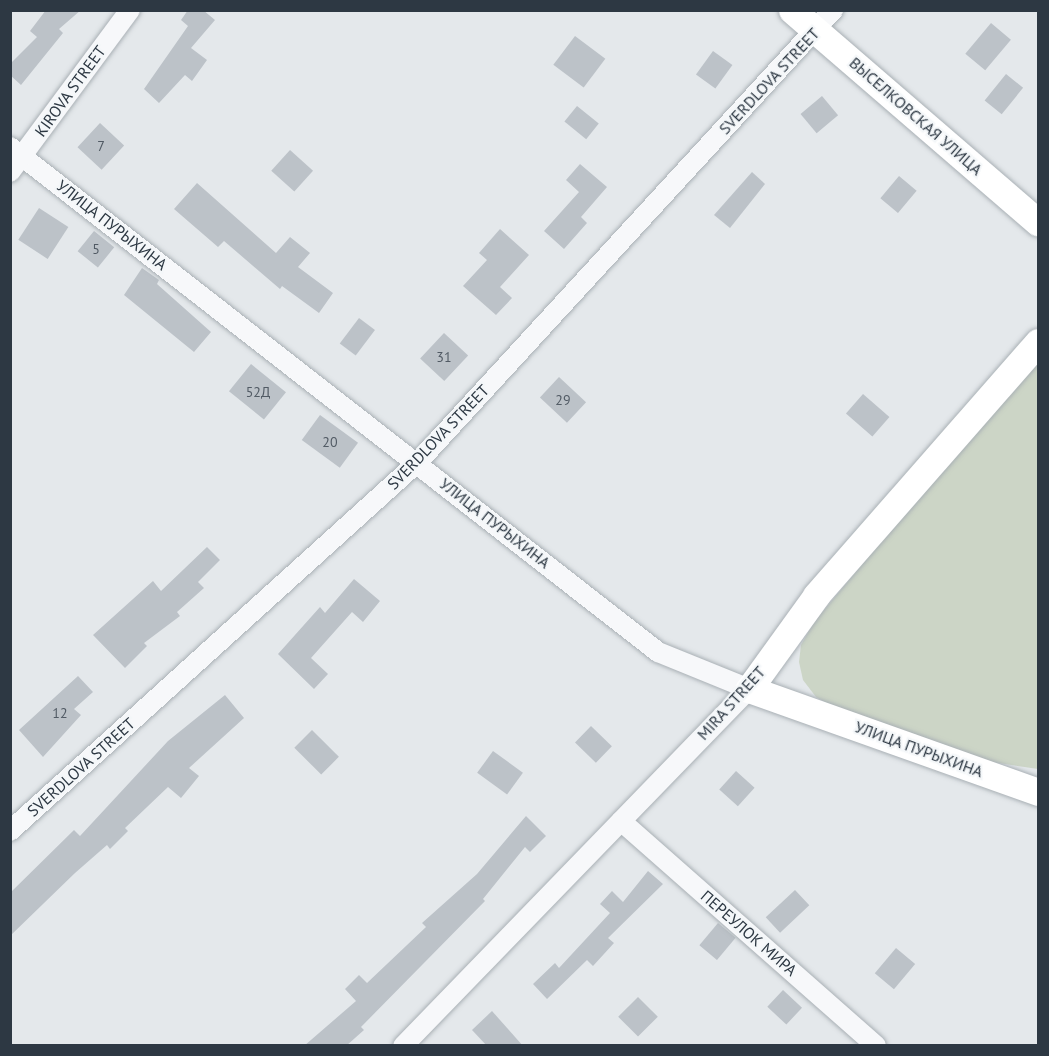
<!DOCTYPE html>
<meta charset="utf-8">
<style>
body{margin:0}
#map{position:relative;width:1049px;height:1056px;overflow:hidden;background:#e4e8eb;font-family:"PT Sans",sans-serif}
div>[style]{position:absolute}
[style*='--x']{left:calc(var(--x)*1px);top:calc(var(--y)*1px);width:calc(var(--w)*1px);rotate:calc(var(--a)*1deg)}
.green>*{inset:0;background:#ccd5c6}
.building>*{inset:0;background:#bcc2c8;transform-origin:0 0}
.roads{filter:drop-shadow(0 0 2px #a9b0b5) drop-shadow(0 0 2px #a9b0b5)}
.street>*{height:20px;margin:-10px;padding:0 10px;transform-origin:10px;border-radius:10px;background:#f7f8fa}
.secondary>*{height:27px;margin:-13.5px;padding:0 13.5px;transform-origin:13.5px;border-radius:13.5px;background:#fff}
span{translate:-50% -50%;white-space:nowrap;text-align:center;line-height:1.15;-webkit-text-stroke:4.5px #f4f7f9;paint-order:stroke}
.number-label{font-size:14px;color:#515a64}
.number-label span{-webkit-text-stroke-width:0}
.street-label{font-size:16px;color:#2d3843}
.frame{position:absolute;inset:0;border:12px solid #2d3843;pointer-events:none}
</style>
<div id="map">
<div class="green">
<div style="clip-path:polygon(1038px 354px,1038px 769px,992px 762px,832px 706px,816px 697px,803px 680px,799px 662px,801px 645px,814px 622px)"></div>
</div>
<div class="building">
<div style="clip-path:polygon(46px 10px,81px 10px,59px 29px,63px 33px,21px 85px,10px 75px,10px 64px,37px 37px,30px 31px)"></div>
<div style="clip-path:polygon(188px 10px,203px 10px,215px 20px,191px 48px,207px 60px,192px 81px,185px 75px,159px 103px,144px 89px,188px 26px,181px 20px)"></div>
<div style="left:991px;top:23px;width:26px;height:40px;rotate:40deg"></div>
<div style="left:575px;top:36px;width:38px;height:36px;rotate:37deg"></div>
<div style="left:713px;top:51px;width:24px;height:29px;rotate:36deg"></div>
<div style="left:1006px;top:74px;width:22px;height:34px;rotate:39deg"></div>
<div style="left:822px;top:96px;width:25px;height:28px;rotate:50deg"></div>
<div style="left:577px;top:106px;width:28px;height:20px;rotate:39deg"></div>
<div style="left:100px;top:123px;width:33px;height:33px;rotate:43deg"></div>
<div style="left:290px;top:150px;width:31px;height:28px;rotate:42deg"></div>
<div style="clip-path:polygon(580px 164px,607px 187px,581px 217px,587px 223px,564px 249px,544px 231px,579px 192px,566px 180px)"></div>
<div style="clip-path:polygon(752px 172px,765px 184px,730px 228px,714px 215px)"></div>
<div style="left:899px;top:176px;width:23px;height:29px;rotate:40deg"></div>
<div style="clip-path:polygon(197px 183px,276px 253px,290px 237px,310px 253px,298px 267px,333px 293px,319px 313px,282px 286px,280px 289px,224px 241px,218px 247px,174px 209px)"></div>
<div style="left:39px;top:208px;width:35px;height:38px;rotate:33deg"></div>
<div style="clip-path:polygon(500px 229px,529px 255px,500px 287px,512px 298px,496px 315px,463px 286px,487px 260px,479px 253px)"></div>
<div style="left:94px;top:231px;width:26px;height:26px;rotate:39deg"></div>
<div style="clip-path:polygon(142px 268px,159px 280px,157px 284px,211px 332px,194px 352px,124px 295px)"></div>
<div style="left:359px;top:318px;width:20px;height:32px;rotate:37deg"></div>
<div style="left:444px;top:333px;width:33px;height:35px;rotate:43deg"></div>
<div style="left:251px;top:364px;width:45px;height:35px;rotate:39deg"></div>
<div style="left:559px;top:377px;width:37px;height:28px;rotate:43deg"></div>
<div style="left:863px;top:394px;width:35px;height:26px;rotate:41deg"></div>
<div style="left:320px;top:415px;width:47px;height:31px;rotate:36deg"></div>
<div style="clip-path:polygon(207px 547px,220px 560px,198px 582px,204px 588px,177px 612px,180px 616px,144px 643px,147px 646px,125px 668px,93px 635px,153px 581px,161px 591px)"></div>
<div style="clip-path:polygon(354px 579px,380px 601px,363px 622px,352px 612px,311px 658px,328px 674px,314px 689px,278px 654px,320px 607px,325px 613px)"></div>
<div style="clip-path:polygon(78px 676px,93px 692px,74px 709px,81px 715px,43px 757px,19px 730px)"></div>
<div style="clip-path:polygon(225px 695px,244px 718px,189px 768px,199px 776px,181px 798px,168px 787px,125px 828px,128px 831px,110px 849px,107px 845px,75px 873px,10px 936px,10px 893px,74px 830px,80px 836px,168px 741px)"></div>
<div style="left:591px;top:726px;width:29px;height:23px;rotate:44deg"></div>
<div style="left:312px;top:730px;width:38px;height:25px;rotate:45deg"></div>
<div style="left:493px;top:751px;width:37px;height:27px;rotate:36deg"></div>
<div style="left:736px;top:771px;width:25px;height:25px;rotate:42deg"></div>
<div style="clip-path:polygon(526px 816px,546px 836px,530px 852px,525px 847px,483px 899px,485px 901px,361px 1027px,364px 1030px,346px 1046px,304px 1046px,356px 1001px,345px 989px,359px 975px,367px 983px,426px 927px,422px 923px,477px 874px)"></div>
<div style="clip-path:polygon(648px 871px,663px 884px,608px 938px,614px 943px,593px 966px,587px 960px,547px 999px,533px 984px,555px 963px,559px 968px,610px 913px,600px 904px,612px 891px,623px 902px)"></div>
<div style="left:795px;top:890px;width:21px;height:40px;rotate:47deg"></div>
<div style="left:718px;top:923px;width:23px;height:29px;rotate:40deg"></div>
<div style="left:896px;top:948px;width:25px;height:33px;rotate:40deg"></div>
<div style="left:783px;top:990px;width:26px;height:23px;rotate:43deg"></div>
<div style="left:638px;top:997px;width:28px;height:28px;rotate:45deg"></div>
<div style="clip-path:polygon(492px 1011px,523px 1046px,487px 1046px,472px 1030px)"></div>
</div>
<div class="roads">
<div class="street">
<div style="--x:10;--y:147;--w:822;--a:37.93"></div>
<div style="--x:658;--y:652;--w:98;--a:22.1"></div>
<div style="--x:749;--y:689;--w:497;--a:134.1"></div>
<div style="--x:10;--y:172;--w:202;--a:-53.5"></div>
<div style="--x:621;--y:821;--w:340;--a:41.4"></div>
<div style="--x:10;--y:831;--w:550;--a:-42.13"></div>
<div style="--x:418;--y:462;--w:614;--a:-47.44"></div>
</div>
<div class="secondary">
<div style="--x:792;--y:10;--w:325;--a:40.8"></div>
<div style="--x:1038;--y:342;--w:337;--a:131.2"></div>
<div style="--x:816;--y:596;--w:115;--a:125.8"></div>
<div style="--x:749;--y:689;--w:307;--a:19.6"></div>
</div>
</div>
<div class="number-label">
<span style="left:101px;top:146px">7</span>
<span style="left:96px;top:249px">5</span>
<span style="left:444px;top:357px">31</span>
<span style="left:258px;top:392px">52Д</span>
<span style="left:563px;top:400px">29</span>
<span style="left:330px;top:442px">20</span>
<span style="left:60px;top:713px">12</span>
</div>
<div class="street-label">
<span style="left:769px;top:81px;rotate:-47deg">SVERDLOVA STREET</span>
<span style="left:70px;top:91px;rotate:-54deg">KIROVA STREET</span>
<span style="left:916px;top:116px;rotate:41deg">ВЫСЕЛКОВСКАЯ УЛИЦА</span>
<span style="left:112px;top:225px;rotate:38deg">УЛИЦА ПУРЫХИНА</span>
<span style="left:438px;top:437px;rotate:-46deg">SVERDLOVA STREET</span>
<span style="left:495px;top:523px;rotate:38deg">УЛИЦА ПУРЫХИНА</span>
<span style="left:731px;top:703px;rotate:-48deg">MIRA STREET</span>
<span style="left:919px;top:749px;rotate:20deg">УЛИЦА ПУРЫХИНА</span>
<span style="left:81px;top:767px;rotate:-42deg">SVERDLOVA STREET</span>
<span style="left:749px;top:933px;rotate:41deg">ПЕРЕУЛОК МИРА</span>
</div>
<div class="frame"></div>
</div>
